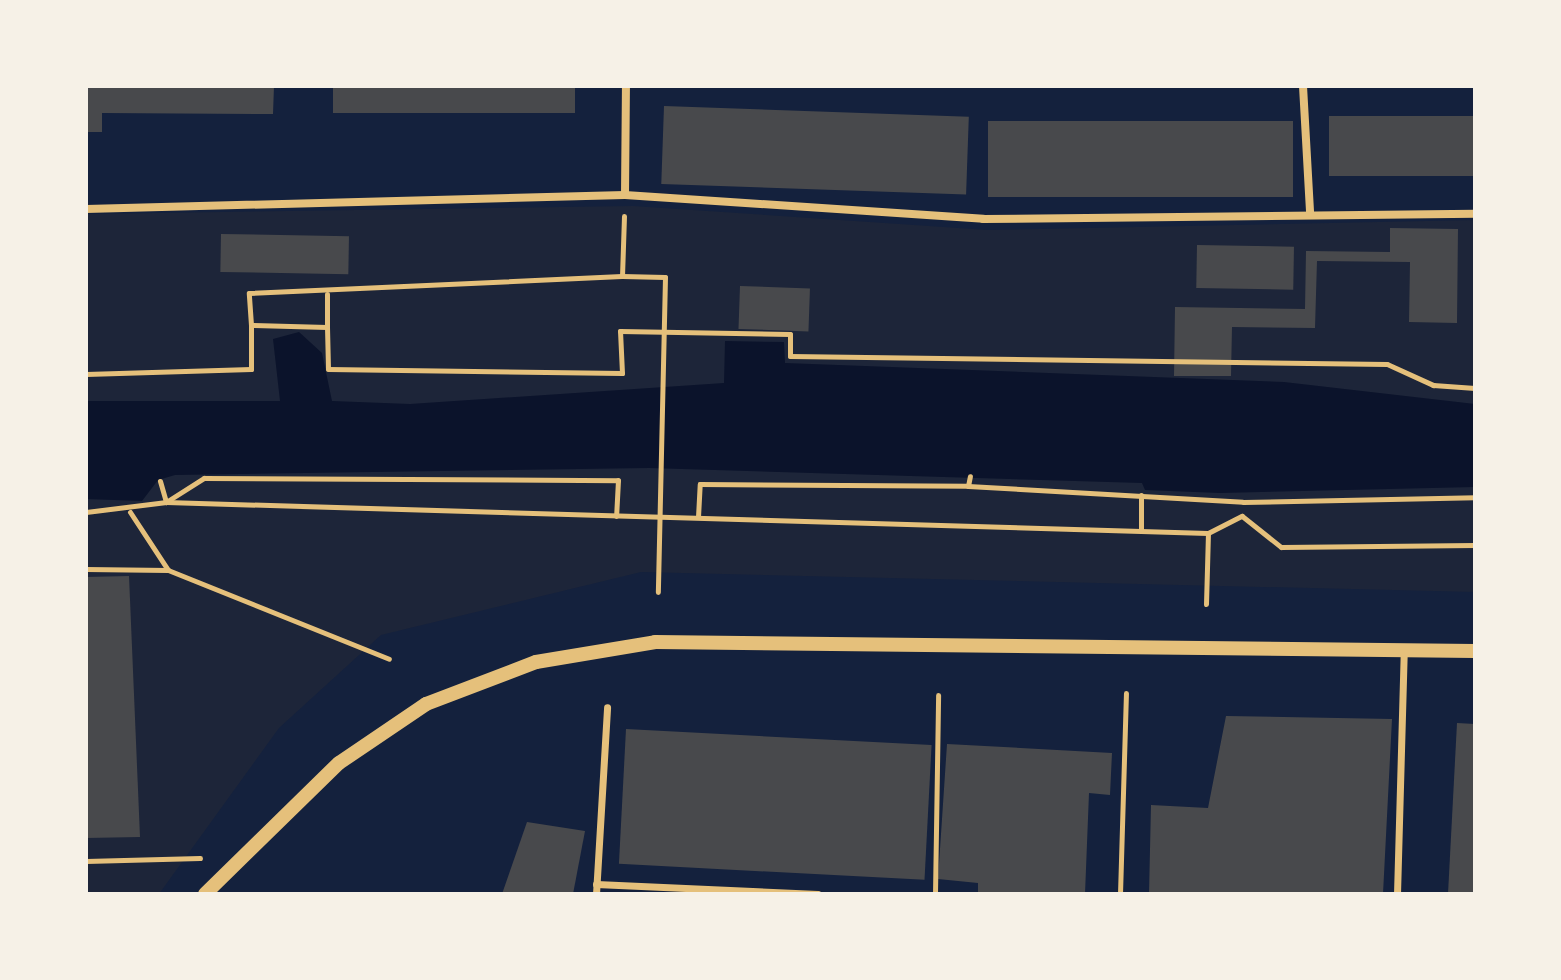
<!DOCTYPE html>
<style>
body{margin:0}
#map{position:relative;width:1561px;height:980px;overflow:hidden;background:#14213d;font-family:"Source Sans 3",sans-serif}
div>[style]{position:absolute}
[style*='--x']{left:calc(var(--x)*1px);top:calc(var(--y)*1px);width:calc(var(--w)*1px);rotate:calc(var(--a)*1deg)}
.green>*{inset:0;background:#1d2539}
.water>*{inset:0;background:#0b132b}
.building>*{inset:0;background:#48494c;transform-origin:0 0}
.path>*{height:5px;margin:-2.5px;padding:0 2.5px;transform-origin:2.5px;border-radius:2.5px;background:#e5c07b}
.pedestrian>*{height:7px;margin:-3.5px;padding:0 3.5px;transform-origin:3.5px;border-radius:3.5px;background:#e5c07b}
.minor>*{height:8px;margin:-4px;padding:0 4px;transform-origin:4px;border-radius:4px;background:#e5c07b}
.tertiary>*{height:14px;margin:-7px;padding:0 7px;transform-origin:7px;border-radius:7px;background:#e5c07b}
span{translate:-50% -50%;white-space:nowrap;text-align:center;line-height:1.15;-webkit-text-stroke:7px #f6f1e7;paint-order:stroke}
.frame{position:absolute;inset:0;border:88px solid #f6f1e7;pointer-events:none}
</style>
<div id="map">
<div class="green">
<div style="clip-path:polygon(633px 206px,988px 230px,1475px 220px,1475px 592px,641px 572px,381px 635px,279px 728px,159px 894px,86px 894px,86px 214px)"></div>
</div>
<div class="water">
<div style="clip-path:polygon(299px 332px,322px 353px,332px 401px,410px 404px,724px 383px,725px 341px,784px 342px,785px 363px,1284px 382px,1475px 404px,1475px 487px,1220px 493px,1145px 490px,1142px 483px,649px 468px,175px 475px,158px 480px,142px 501px,86px 499px,86px 401px,280px 401px,273px 339px)"></div>
</div>
<div class="building">
<div style="clip-path:polygon(86px 86px,274px 86px,273px 114px,102px 113px,102px 132px,86px 132px)"></div>
<div style="left:333px;top:86px;width:242px;height:27px"></div>
<div style="left:664px;top:106px;width:305px;height:78px;rotate:2deg"></div>
<div style="left:1475px;top:116px;width:60px;height:146px;rotate:90deg"></div>
<div style="left:988px;top:121px;width:305px;height:76px"></div>
<div style="clip-path:polygon(1390px 228px,1458px 229px,1457px 323px,1409px 322px,1410px 262px,1317px 261px,1315px 328px,1232px 327px,1231px 376px,1174px 376px,1175px 307px,1305px 309px,1306px 251px,1390px 252px)"></div>
<div style="left:221px;top:234px;width:128px;height:38px;rotate:1deg"></div>
<div style="left:1197px;top:245px;width:97px;height:43px;rotate:1deg"></div>
<div style="left:740px;top:286px;width:70px;height:43px;rotate:2deg"></div>
<div style="clip-path:polygon(129px 576px,140px 837px,86px 838px,86px 577px)"></div>
<div style="clip-path:polygon(1226px 716px,1392px 719px,1383px 894px,1149px 894px,1151px 805px,1208px 808px)"></div>
<div style="clip-path:polygon(1457px 723px,1475px 724px,1475px 894px,1448px 894px)"></div>
<div style="left:626px;top:729px;width:306px;height:135px;rotate:3deg"></div>
<div style="clip-path:polygon(947px 744px,1112px 753px,1110px 795px,1089px 793px,1085px 894px,978px 894px,978px 883px,938px 879px)"></div>
<div style="clip-path:polygon(527px 822px,585px 831px,573px 894px,502px 894px)"></div>
</div>
<div class="path">
<div style="--x:624;--y:216;--w:60;--a:91.9"></div>
<div style="--x:622;--y:276;--w:43;--a:1.3"></div>
<div style="--x:665;--y:277;--w:315;--a:91.3"></div>
<div style="--x:251;--y:325;--w:32;--a:-94"></div>
<div style="--x:249;--y:293;--w:373;--a:-2.6"></div>
<div style="--x:327;--y:327;--w:33;--a:-90"></div>
<div style="--x:86;--y:374;--w:165;--a:-1.7"></div>
<div style="--x:251;--y:369;--w:44;--a:-90"></div>
<div style="--x:251;--y:325;--w:76;--a:1.5"></div>
<div style="--x:327;--y:327;--w:42;--a:88.6"></div>
<div style="--x:328;--y:369;--w:294;--a:0.8"></div>
<div style="--x:622;--y:373;--w:42;--a:-92.7"></div>
<div style="--x:620;--y:331;--w:170;--a:1"></div>
<div style="--x:790;--y:334;--w:22;--a:90"></div>
<div style="--x:790;--y:356;--w:597;--a:0.77"></div>
<div style="--x:1387;--y:364;--w:51;--a:24.5"></div>
<div style="--x:1433;--y:385;--w:42;--a:4.1"></div>
<div style="--x:160;--y:481;--w:22;--a:74"></div>
<div style="--x:166;--y:502;--w:1042;--a:1.7"></div>
<div style="--x:1208;--y:533;--w:38;--a:-27"></div>
<div style="--x:1242;--y:516;--w:50;--a:38.5"></div>
<div style="--x:1281;--y:547;--w:194;--a:-0.6"></div>
<div style="--x:968;--y:486;--w:10;--a:-79"></div>
<div style="--x:1141;--y:495;--w:35;--a:90"></div>
<div style="--x:86;--y:512;--w:81;--a:-7.1"></div>
<div style="--x:166;--y:502;--w:45;--a:-32.3"></div>
<div style="--x:204;--y:478;--w:414;--a:0.3"></div>
<div style="--x:618;--y:480;--w:36;--a:93"></div>
<div style="--x:130;--y:512;--w:69;--a:56.8"></div>
<div style="--x:698;--y:517;--w:33;--a:-87"></div>
<div style="--x:700;--y:484;--w:268;--a:0.4"></div>
<div style="--x:968;--y:486;--w:275;--a:3.3"></div>
<div style="--x:1243;--y:502;--w:232;--a:-1.2"></div>
<div style="--x:86;--y:569;--w:82;--a:0.7"></div>
<div style="--x:168;--y:570;--w:238;--a:21.9"></div>
<div style="--x:1206;--y:604;--w:71;--a:-88.4"></div>
<div style="--x:86;--y:861;--w:114;--a:-1.5"></div>
<div style="--x:935;--y:894;--w:199;--a:-89.1"></div>
<div style="--x:1120;--y:894;--w:201;--a:-88.3"></div>
</div>
<div class="pedestrian">
<div style="--x:596;--y:884;--w:222;--a:2.6"></div>
<div style="--x:596;--y:894;--w:187;--a:-86.6"></div>
<div style="--x:1397;--y:894;--w:244;--a:-88.4"></div>
</div>
<div class="minor">
<div style="--x:1303;--y:86;--w:126;--a:86.8"></div>
<div style="--x:625;--y:195;--w:109;--a:-89.5"></div>
<div style="--x:86;--y:209;--w:539;--a:-1.49"></div>
<div style="--x:625;--y:195;--w:359;--a:3.8"></div>
<div style="--x:983;--y:219;--w:492;--a:-0.6"></div>
</div>
<div class="tertiary">
<div style="--x:205;--y:894;--w:187;--a:-44.4"></div>
<div style="--x:339;--y:763;--w:105;--a:-34.1"></div>
<div style="--x:426;--y:704;--w:118;--a:-20.9"></div>
<div style="--x:536;--y:662;--w:121;--a:-9.5"></div>
<div style="--x:655;--y:642;--w:820;--a:0.63"></div>
</div>
<div class="frame"></div>
</div>
